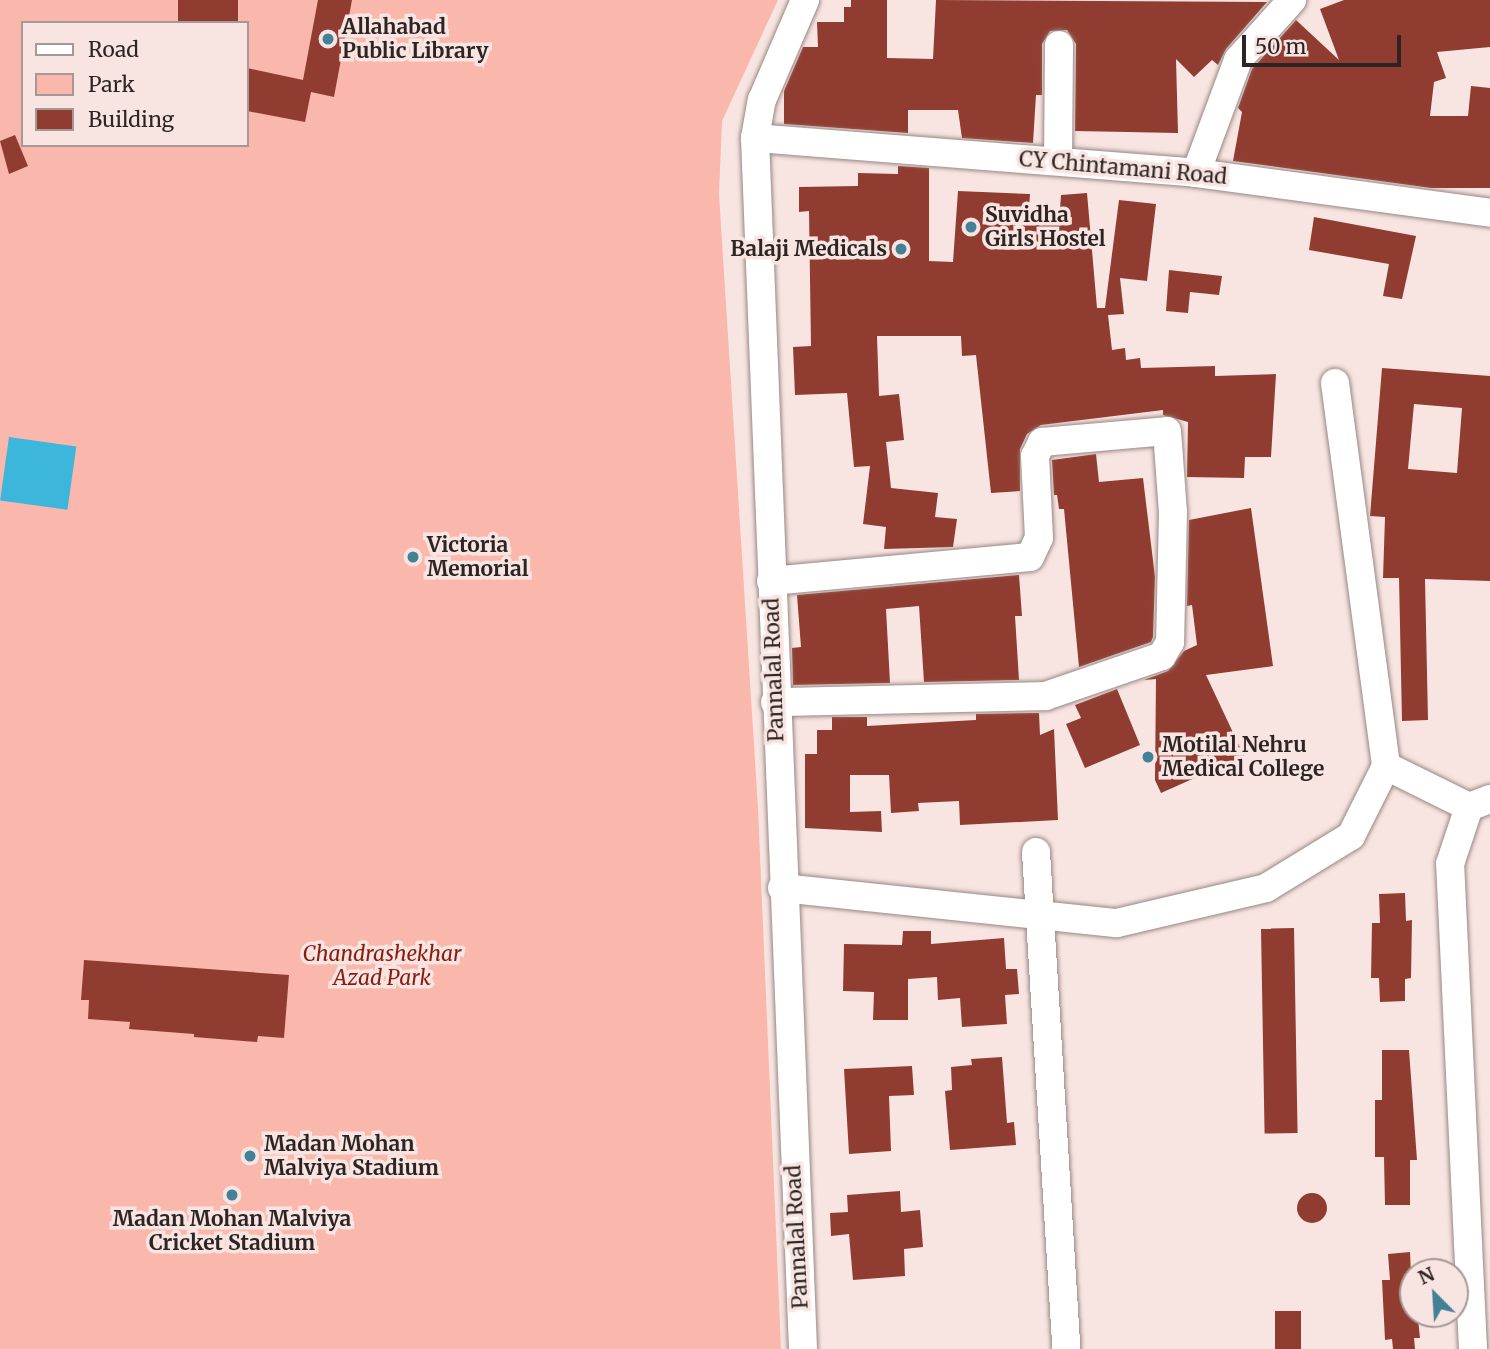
<!DOCTYPE html>
<style>
body{margin:0}
#map{position:relative;width:1490px;height:1349px;overflow:hidden;background:#f8e5e2;font-family:Merriweather,serif}
div>[style]{position:absolute}
[style*='--x']{left:calc(var(--x)*1px);top:calc(var(--y)*1px);width:calc(var(--w)*1px);rotate:calc(var(--a)*1deg)}
.green>*{inset:0;background:#fab7ab}
.water>*{inset:0;background:#3db6dc;transform-origin:0 0}
.building>*{inset:0;background:#913c30;transform-origin:0 0}
.round{border-radius:50%}
.roads{filter:drop-shadow(0 0 2px #988783) drop-shadow(0 0 2px #988783)}
.minor>*{height:28px;margin:-14px;padding:0 14px;transform-origin:14px;border-radius:14px;background:#fff}
.dots>*{width:19px;height:19px;translate:-50% -50%;box-sizing:border-box;border:4px solid #f8e5e2;border-radius:50%}
span{translate:-50% -50%;white-space:nowrap;text-align:center;line-height:1.15;-webkit-text-stroke:7px #f8e5e2;paint-order:stroke}
.poi-label{font-size:21px;color:#2c2524;font-weight:700}
.left{translate:0 -50%;text-align:left}
.right{translate:-100% -50%;text-align:right}
.street-label{font-size:21px;color:#2c2524}
.park-label{font-size:21px;color:#8a1b10;font-style:italic}
.legend{position:absolute;left:21px;top:21px;width:228px;height:126px;box-sizing:border-box;background:#f8e5e2;border:2px solid #a69896;margin:0;padding:9px 12px;list-style:none;font-size:21px;color:#2c2524}
.legend li{display:flex;align-items:center;gap:14px;height:35px}
.legend b{width:35px;border:2px solid #a69896}
.north{position:absolute;left:1399px;top:1258px;width:70px;height:70px;box-sizing:border-box;background:#f8e5e2;border:2px solid #a69896;border-radius:50%;rotate:336deg;font-size:19px;font-weight:700;line-height:28px;text-align:center;color:#2c2524}
.north::after{content:'';display:block;margin:auto;width:24px;height:32px;background:#438197;clip-path:polygon(50% 0,100% 100%,50% 72%,0 100%)}
.scale{position:absolute;left:1242px;top:35px;width:159px;height:32px;box-sizing:border-box;border:4px solid #2c2524;border-top:0;padding-left:9px;font-size:21px;line-height:24px;white-space:nowrap;color:#2c2524;-webkit-text-stroke:5px #f8e5e2;paint-order:stroke}
</style>
<div id="map">
<div class="green">
<div style="clip-path:polygon(evenodd,0 0,778px 0,722px 121px,719px 194px,758px 808px,781px 1349px,0 1349px,0 0,23px 23px,247px 23px,247px 145px,23px 145px,23px 23px)"></div>
</div>
<div class="water">
<div style="left:9px;top:437px;width:68px;height:64px;rotate:8deg"></div>
</div>
<div class="building">
<div style="left:178px;top:0;width:60px;height:23px"></div>
<div style="clip-path:polygon(318px 0,352px 0,334px 97px,311px 92px,305px 122px,247px 111px,247px 68px,303px 80px)"></div>
<div style="clip-path:polygon(851px 0,887px 0,887px 58px,933px 59px,936px 0,1267px 2px,1226px 49px,1218px 65px,1212px 60px,1194px 77px,1176px 59px,1178px 133px,1075px 131px,1076px 44px,1067px 30px,1050px 31px,1042px 44px,1042px 95px,1036px 95px,1033px 143px,962px 138px,958px 110px,908px 110px,908px 133px,784px 124px,784px 91px,803px 47px,818px 47px,817px 22px,844px 22px,844px 7px,851px 7px)"></div>
<div style="clip-path:polygon(1344px 0,1490px 0,1490px 47px,1437px 52px,1446px 78px,1434px 82px,1430px 116px,1468px 116px,1471px 86px,1490px 88px,1490px 188px,1431px 188px,1233px 161px,1242px 112px,1238px 108px,1252px 69px,1296px 20px,1339px 60px,1320px 9px)"></div>
<div style="clip-path:polygon(15px 135px,28px 166px,9px 174px,0 141px)"></div>
<div style="clip-path:polygon(898px 166px,929px 168px,929px 261px,953px 262px,958px 191px,1030px 194px,1028px 223px,1059px 225px,1061px 195px,1087px 193px,1097px 308px,1105px 308px,1119px 200px,1156px 204px,1147px 281px,1120px 278px,1124px 314px,1108px 315px,1112px 350px,1125px 348px,1126px 360px,1140px 358px,1141px 368px,1215px 366px,1215px 376px,1276px 374px,1271px 457px,1245px 457px,1244px 478px,1187px 477px,1188px 422px,1163px 415px,1163px 410px,1041px 425px,1027px 434px,1020px 449px,1020px 491px,991px 493px,976px 355px,962px 356px,961px 336px,877px 336px,879px 396px,899px 394px,904px 440px,886px 442px,891px 488px,938px 493px,935px 517px,957px 519px,953px 547px,884px 549px,886px 527px,863px 524px,870px 466px,854px 467px,847px 393px,795px 395px,793px 347px,811px 346px,809px 211px,799px 212px,799px 187px,858px 186px,858px 173px,898px 174px)"></div>
<div style="clip-path:polygon(1314px 217px,1416px 236px,1402px 299px,1383px 296px,1389px 264px,1309px 250px)"></div>
<div style="clip-path:polygon(1169px 270px,1222px 276px,1219px 295px,1190px 292px,1188px 313px,1166px 311px)"></div>
<div style="clip-path:polygon(evenodd,1382px 368px,1490px 376px,1490px 581px,1425px 579px,1428px 720px,1402px 721px,1399px 578px,1383px 578px,1385px 517px,1370px 516px,1382px 368px,1414px 404px,1462px 408px,1457px 473px,1408px 469px,1414px 404px)"></div>
<div style="clip-path:polygon(1096px 454px,1099px 482px,1143px 478px,1155px 577px,1153px 637px,1151px 642px,1079px 667px,1064px 509px,1059px 509px,1057px 495px,1054px 495px,1052px 460px)"></div>
<div style="clip-path:polygon(1251px 508px,1273px 666px,1206px 675px,1244px 756px,1161px 793px,1155px 780px,1156px 679px,1144px 680px,1168px 671px,1184px 651px,1197px 645px,1192px 605px,1187px 606px,1189px 520px)"></div>
<div style="clip-path:polygon(1019px 575px,1022px 616px,1015px 616px,1019px 680px,924px 682px,919px 606px,886px 609px,890px 683px,793px 685px,792px 648px,801px 647px,797px 595px)"></div>
<div style="clip-path:polygon(1117px 689px,1140px 745px,1085px 768px,1066px 724px,1081px 718px,1075px 705px)"></div>
<div style="clip-path:polygon(1039px 713px,1040px 735px,1054px 729px,1058px 820px,960px 825px,959px 801px,918px 803px,919px 811px,891px 813px,889px 775px,850px 775px,850px 812px,881px 811px,882px 832px,805px 828px,805px 754px,817px 754px,817px 730px,832px 730px,832px 717px,867px 717px,867px 726px,976px 720px,976px 714px)"></div>
<div style="clip-path:polygon(1405px 893px,1406px 921px,1412px 920px,1411px 978px,1405px 979px,1405px 1001px,1380px 1002px,1379px 978px,1371px 978px,1372px 923px,1380px 923px,1379px 894px)"></div>
<div style="left:1294px;top:928px;width:205px;height:33px;rotate:89deg"></div>
<div style="clip-path:polygon(903px 931px,931px 931px,931px 944px,1004px 938px,1006px 969px,1017px 969px,1019px 994px,1005px 995px,1007px 1024px,962px 1027px,960px 998px,938px 1000px,937px 977px,908px 979px,908px 1020px,873px 1020px,874px 992px,843px 991px,844px 944px,902px 945px)"></div>
<div style="clip-path:polygon(84px 960px,289px 975px,284px 1038px,258px 1036px,257px 1042px,194px 1037px,194px 1034px,129px 1029px,130px 1022px,88px 1019px,89px 1000px,81px 1000px)"></div>
<div style="clip-path:polygon(1382px 1050px,1409px 1050px,1417px 1160px,1410px 1160px,1410px 1205px,1385px 1205px,1384px 1157px,1375px 1157px,1375px 1100px,1382px 1100px)"></div>
<div style="clip-path:polygon(1002px 1057px,1007px 1123px,1014px 1122px,1016px 1145px,950px 1150px,945px 1091px,952px 1090px,951px 1067px,972px 1065px,971px 1059px)"></div>
<div style="clip-path:polygon(912px 1066px,914px 1095px,889px 1096px,891px 1151px,849px 1154px,844px 1069px)"></div>
<div style="clip-path:polygon(900px 1191px,901px 1212px,920px 1210px,923px 1247px,904px 1249px,905px 1276px,853px 1280px,849px 1234px,831px 1236px,830px 1213px,848px 1212px,847px 1195px)"></div>
<div class="round" style="left:1297px;top:1193px;width:30px;height:30px"></div>
<div style="clip-path:polygon(1410px 1252px,1413px 1319px,1418px 1319px,1420px 1338px,1414px 1338px,1415px 1349px,1393px 1349px,1392px 1339px,1385px 1340px,1382px 1280px,1390px 1280px,1388px 1254px)"></div>
<div style="left:1275px;top:1311px;width:26px;height:38px"></div>
</div>
<div class="roads">
<div class="minor">
<div style="--x:755;--y:138;--w:442;--a:4.5"></div>
<div style="--x:1196;--y:173;--w:297;--a:7.7"></div>
<div style="--x:1058;--y:161;--w:116;--a:-89.5"></div>
<div style="--x:1196;--y:173;--w:121;--a:-69.6"></div>
<div style="--x:1238;--y:60;--w:81;--a:-48"></div>
<div style="--x:1335;--y:383;--w:386;--a:82.4"></div>
<div style="--x:1386;--y:766;--w:93;--a:26.3"></div>
<div style="--x:771;--y:581;--w:260;--a:-5.3"></div>
<div style="--x:1030;--y:557;--w:21;--a:-65"></div>
<div style="--x:1039;--y:538;--w:82;--a:-92.8"></div>
<div style="--x:1035;--y:456;--w:16;--a:-63"></div>
<div style="--x:1042;--y:442;--w:125;--a:-5"></div>
<div style="--x:1167;--y:431;--w:81;--a:85.8"></div>
<div style="--x:1173;--y:512;--w:130;--a:91.3"></div>
<div style="--x:1170;--y:642;--w:16;--a:120"></div>
<div style="--x:1162;--y:656;--w:123;--a:161"></div>
<div style="--x:1046;--y:696;--w:271;--a:178.7"></div>
<div style="--x:1036;--y:852;--w:498;--a:86.5"></div>
<div style="--x:782;--y:888;--w:337;--a:6"></div>
<div style="--x:1117;--y:923;--w:153;--a:-13.2"></div>
<div style="--x:1266;--y:888;--w:100;--a:-31.5"></div>
<div style="--x:1351;--y:836;--w:78;--a:-63.4"></div>
<div style="--x:803;--y:1349;--w:1212;--a:-92.27"></div>
<div style="--x:755;--y:138;--w:39;--a:-80"></div>
<div style="--x:762;--y:100;--w:109;--a:-66.7"></div>
<div style="--x:1473;--y:1349;--w:486;--a:-92.7"></div>
<div style="--x:1450;--y:864;--w:60;--a:-71.6"></div>
<div style="--x:1469;--y:807;--w:22;--a:-21"></div>
</div>
</div>
<div class="dots">
<div style="left:328px;top:39px;background:#438197"></div>
<div style="left:971px;top:227px;background:#438197"></div>
<div style="left:901px;top:249px;background:#438197"></div>
<div style="left:413px;top:557px;background:#438197"></div>
<div style="left:1148px;top:757px;background:#438197"></div>
<div style="left:250px;top:1156px;background:#438197"></div>
<div style="left:232px;top:1195px;background:#438197"></div>
</div>
<div class="poi-label">
<span class="left" style="left:342px;top:39px">Allahabad<br>Public Library</span>
<span class="left" style="left:985px;top:227px">Suvidha<br>Girls Hostel</span>
<span class="right" style="left:887px;top:249px">Balaji Medicals</span>
<span class="left" style="left:427px;top:557px">Victoria<br>Memorial</span>
<span class="left" style="left:1162px;top:757px">Motilal Nehru<br>Medical College</span>
<span class="left" style="left:264px;top:1156px">Madan Mohan<br>Malviya Stadium</span>
<span style="left:232px;top:1231px">Madan Mohan Malviya<br>Cricket Stadium</span>
</div>
<div class="street-label">
<span style="left:1123px;top:168px;rotate:5deg">CY Chintamani Road</span>
<span style="left:774px;top:670px;rotate:-92deg">Pannalal Road</span>
<span style="left:797px;top:1237px;rotate:-93deg">Pannalal Road</span>
</div>
<div class="park-label">
<span style="left:382px;top:966px">Chandrashekhar<br>Azad Park</span>
</div>
<ul class="legend">
<li><b style="height:9px;background:#fff"></b>Road</li>
<li><b style="height:19px;background:#fab7ab"></b>Park</li>
<li><b style="height:19px;background:#913c30"></b>Building</li>
</ul>
<div class="north">N</div>
<div class="scale">50 m</div>
</div>
